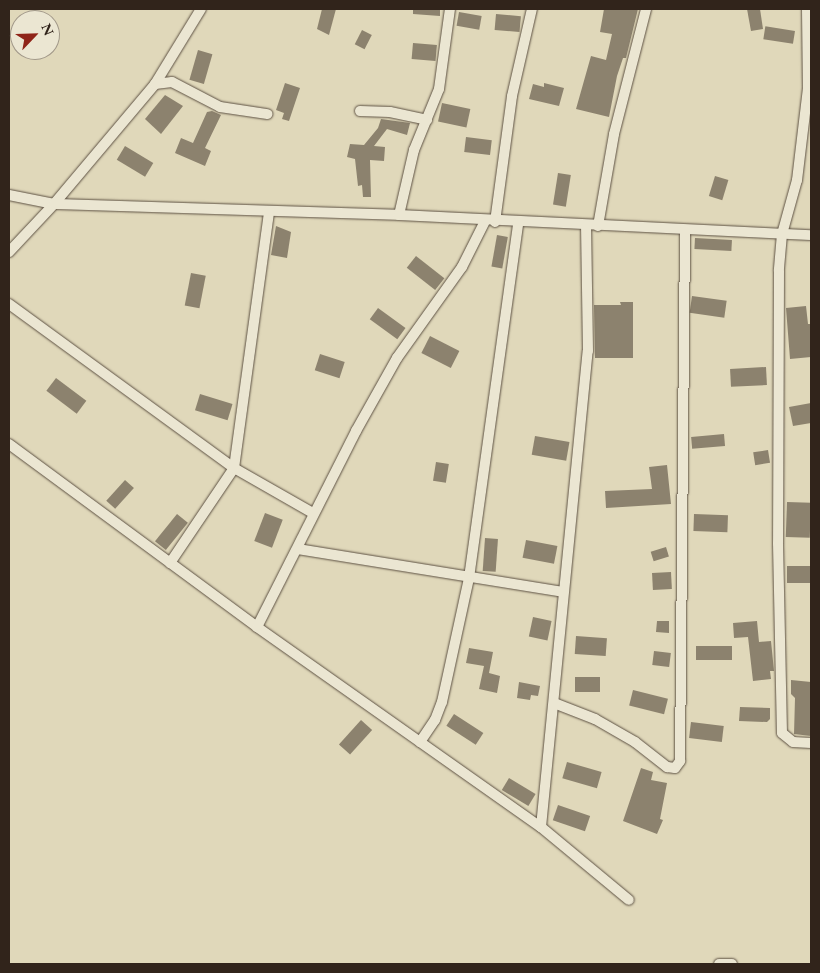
<!DOCTYPE html>
<style>
body{margin:0}
#map{position:relative;width:820px;height:973px;overflow:hidden;background:#e0d8ba;font-family:"EB Garamond",serif}
div>[style]{position:absolute}
[style*='--x']{left:calc(var(--x)*1px);top:calc(var(--y)*1px);width:calc(var(--w)*1px);rotate:calc(var(--a)*1deg)}
.building>*{inset:0;background:#8c826e;transform-origin:0 0}
.roads{filter:drop-shadow(0 0 1px #5d5143) drop-shadow(0 0 1px #5d5143)}
.minor>*{height:10px;margin:-5px;padding:0 5px;transform-origin:5px;border-radius:5px;background:#ebe6d2}
span{translate:-50% -50%;white-space:nowrap;text-align:center;line-height:1.15;-webkit-text-stroke:4.5px #ebe6d2;paint-order:stroke}
.frame{position:absolute;inset:0;border:10px solid #31241b;pointer-events:none}
.north{position:absolute;left:10px;top:10px;width:50px;height:50px;box-sizing:border-box;background:#ebe6d2;border:1px solid #a19889;border-radius:50%;rotate:66deg;font-size:14px;font-weight:700;line-height:20px;text-align:center;color:#31241b}
.north::after{content:'';display:block;margin:auto;width:18px;height:22px;background:#8f2418;clip-path:polygon(50% 0,100% 100%,50% 72%,0 100%)}
</style>
<div id="map">
<div class="building">
<div style="clip-path:polygon(322px 9px,336px 9px,329px 35px,317px 29px)"></div>
<div style="clip-path:polygon(413px 9px,440px 9px,440px 16px,413px 14px)"></div>
<div style="clip-path:polygon(604px 9px,638px 9px,626px 58px,623px 58px,617px 76px,609px 117px,576px 109px,591px 56px,606px 60px,612px 34px,600px 32px)"></div>
<div style="clip-path:polygon(747px 9px,760px 9px,763px 29px,751px 31px)"></div>
<div style="left:459px;top:12px;width:23px;height:14px;rotate:10deg"></div>
<div style="left:496px;top:14px;width:25px;height:16px;rotate:5deg"></div>
<div style="left:362px;top:30px;width:11px;height:16px;rotate:27deg"></div>
<div style="left:795px;top:31px;width:13px;height:30px;rotate:99deg"></div>
<div style="left:413px;top:43px;width:24px;height:16px;rotate:5deg"></div>
<div style="left:198px;top:50px;width:15px;height:31px;rotate:16deg"></div>
<div style="clip-path:polygon(285px 83px,300px 88px,289px 121px,282px 119px,284px 113px,276px 110px)"></div>
<div style="clip-path:polygon(544px 83px,564px 88px,559px 106px,529px 99px,533px 84px,544px 87px)"></div>
<div style="clip-path:polygon(165px 95px,183px 106px,161px 134px,145px 119px)"></div>
<div style="left:442px;top:103px;width:29px;height:19px;rotate:12deg"></div>
<div style="clip-path:polygon(212px 111px,221px 115px,205px 148px,211px 151px,205px 166px,175px 153px,181px 138px,193px 143px,207px 112px)"></div>
<div style="clip-path:polygon(381px 119px,410px 123px,407px 135px,387px 129px,374px 146px,385px 147px,384px 161px,370px 160px,371px 197px,363px 197px,362px 185px,358px 186px,355px 159px,347px 157px,350px 144px,364px 145px,378px 128px)"></div>
<div style="left:466px;top:137px;width:26px;height:15px;rotate:7deg"></div>
<div style="left:125px;top:146px;width:33px;height:16px;rotate:31deg"></div>
<div style="left:558px;top:173px;width:13px;height:32px;rotate:9deg"></div>
<div style="left:715px;top:176px;width:14px;height:21px;rotate:17deg"></div>
<div style="clip-path:polygon(276px 226px,291px 232px,287px 258px,271px 255px)"></div>
<div style="left:497px;top:235px;width:11px;height:32px;rotate:10deg"></div>
<div style="left:695px;top:238px;width:37px;height:11px;rotate:3deg"></div>
<div style="left:416px;top:256px;width:36px;height:15px;rotate:38deg"></div>
<div style="left:191px;top:273px;width:15px;height:33px;rotate:11deg"></div>
<div style="left:692px;top:296px;width:35px;height:17px;rotate:8deg"></div>
<div style="clip-path:polygon(620px 302px,633px 302px,633px 358px,595px 358px,594px 305px,621px 305px)"></div>
<div style="clip-path:polygon(806px 306px,808px 324px,811px 324px,811px 357px,790px 359px,786px 308px)"></div>
<div style="left:378px;top:308px;width:34px;height:14px;rotate:36deg"></div>
<div style="left:430px;top:336px;width:33px;height:19px;rotate:27deg"></div>
<div style="left:320px;top:354px;width:26px;height:17px;rotate:18deg"></div>
<div style="left:766px;top:367px;width:18px;height:36px;rotate:87deg"></div>
<div style="left:56px;top:378px;width:38px;height:16px;rotate:37deg"></div>
<div style="left:200px;top:394px;width:34px;height:17px;rotate:17deg"></div>
<div style="clip-path:polygon(811px 403px,811px 423px,793px 426px,789px 407px)"></div>
<div style="left:724px;top:434px;width:12px;height:33px;rotate:85deg"></div>
<div style="left:535px;top:436px;width:35px;height:19px;rotate:10deg"></div>
<div style="left:768px;top:450px;width:13px;height:15px;rotate:81deg"></div>
<div style="left:436px;top:462px;width:13px;height:19px;rotate:9deg"></div>
<div style="clip-path:polygon(667px 465px,671px 504px,606px 508px,605px 491px,652px 489px,649px 467px)"></div>
<div style="left:125px;top:480px;width:12px;height:28px;rotate:42deg"></div>
<div style="left:787px;top:502px;width:24px;height:35px;rotate:2deg"></div>
<div style="left:265px;top:513px;width:19px;height:30px;rotate:21deg"></div>
<div style="left:177px;top:514px;width:14px;height:35px;rotate:39deg"></div>
<div style="left:694px;top:514px;width:34px;height:17px;rotate:2deg"></div>
<div style="left:485px;top:538px;width:13px;height:33px;rotate:4deg"></div>
<div style="left:526px;top:540px;width:32px;height:18px;rotate:11deg"></div>
<div style="left:666px;top:547px;width:10px;height:16px;rotate:73deg"></div>
<div style="left:787px;top:566px;width:24px;height:17px"></div>
<div style="left:671px;top:572px;width:17px;height:19px;rotate:87deg"></div>
<div style="left:533px;top:617px;width:19px;height:20px;rotate:12deg"></div>
<div style="clip-path:polygon(657px 621px,669px 621px,669px 633px,656px 632px)"></div>
<div style="clip-path:polygon(757px 621px,759px 642px,771px 641px,774px 671px,770px 671px,771px 679px,753px 681px,748px 637px,734px 638px,733px 623px)"></div>
<div style="left:576px;top:636px;width:31px;height:18px;rotate:4deg"></div>
<div style="left:732px;top:646px;width:14px;height:36px;rotate:90deg"></div>
<div style="clip-path:polygon(469px 648px,493px 652px,489px 673px,500px 676px,497px 693px,479px 689px,484px 666px,466px 663px)"></div>
<div style="left:654px;top:651px;width:17px;height:14px;rotate:7deg"></div>
<div style="left:575px;top:677px;width:25px;height:15px"></div>
<div style="clip-path:polygon(791px 680px,811px 682px,811px 736px,794px 734px,795px 698px,791px 694px)"></div>
<div style="clip-path:polygon(519px 682px,540px 686px,538px 696px,531px 695px,530px 700px,517px 698px)"></div>
<div style="left:633px;top:690px;width:36px;height:16px;rotate:14deg"></div>
<div style="clip-path:polygon(740px 707px,770px 708px,770px 719px,767px 722px,739px 721px)"></div>
<div style="left:454px;top:714px;width:35px;height:14px;rotate:33deg"></div>
<div style="left:361px;top:720px;width:15px;height:33px;rotate:42deg"></div>
<div style="left:691px;top:722px;width:33px;height:16px;rotate:7deg"></div>
<div style="left:567px;top:762px;width:36px;height:17px;rotate:16deg"></div>
<div style="clip-path:polygon(641px 768px,653px 772px,651px 780px,667px 783px,660px 819px,663px 820px,657px 834px,623px 821px)"></div>
<div style="left:509px;top:778px;width:31px;height:14px;rotate:31deg"></div>
<div style="left:558px;top:805px;width:34px;height:16px;rotate:19deg"></div>
</div>
<div class="roads">
<div class="minor">
<div style="--x:807;--y:9;--w:79;--a:89.3"></div>
<div style="--x:808;--y:88;--w:93;--a:96.8"></div>
<div style="--x:797;--y:180;--w:56;--a:105.5"></div>
<div style="--x:782;--y:234;--w:37;--a:95"></div>
<div style="--x:779;--y:271;--w:272;--a:90.2"></div>
<div style="--x:778;--y:543;--w:190;--a:88.8"></div>
<div style="--x:782;--y:733;--w:14;--a:39"></div>
<div style="--x:793;--y:742;--w:18;--a:3"></div>
<div style="--x:155;--y:84;--w:17;--a:-7"></div>
<div style="--x:172;--y:82;--w:54;--a:27.5"></div>
<div style="--x:220;--y:107;--w:48;--a:8.5"></div>
<div style="--x:360;--y:111;--w:30;--a:2"></div>
<div style="--x:390;--y:112;--w:38;--a:12"></div>
<div style="--x:9;--y:195;--w:46;--a:11.3"></div>
<div style="--x:54;--y:204;--w:157;--a:-49.9"></div>
<div style="--x:155;--y:84;--w:88;--a:-58.5"></div>
<div style="--x:399;--y:215;--w:67;--a:-77"></div>
<div style="--x:414;--y:150;--w:66;--a:-67.7"></div>
<div style="--x:439;--y:89;--w:81;--a:-82.2"></div>
<div style="--x:495;--y:222;--w:127;--a:-82.3"></div>
<div style="--x:512;--y:96;--w:89;--a:-77.1"></div>
<div style="--x:598;--y:226;--w:93;--a:-80.1"></div>
<div style="--x:614;--y:134;--w:129;--a:-75.6"></div>
<div style="--x:9;--y:252;--w:66;--a:-46.8"></div>
<div style="--x:54;--y:204;--w:345;--a:1.8"></div>
<div style="--x:399;--y:215;--w:412;--a:2.8"></div>
<div style="--x:9;--y:304;--w:278;--a:36.1"></div>
<div style="--x:234;--y:468;--w:91;--a:29.7"></div>
<div style="--x:9;--y:444;--w:308;--a:36.4"></div>
<div style="--x:257;--y:627;--w:347;--a:35.2"></div>
<div style="--x:541;--y:827;--w:114;--a:39.7"></div>
<div style="--x:298;--y:549;--w:268;--a:9.2"></div>
<div style="--x:170;--y:563;--w:115;--a:-56"></div>
<div style="--x:234;--y:468;--w:259;--a:-82.2"></div>
<div style="--x:257;--y:627;--w:220;--a:-63.2"></div>
<div style="--x:356;--y:431;--w:84;--a:-60.7"></div>
<div style="--x:397;--y:358;--w:112;--a:-54.5"></div>
<div style="--x:462;--y:267;--w:51;--a:-63.4"></div>
<div style="--x:554;--y:703;--w:44;--a:21.3"></div>
<div style="--x:595;--y:719;--w:46;--a:29.9"></div>
<div style="--x:635;--y:742;--w:41;--a:38"></div>
<div style="--x:667;--y:767;--w:8;--a:7"></div>
<div style="--x:675;--y:768;--w:9;--a:-54"></div>
<div style="--x:680;--y:761;--w:531;--a:-89.46"></div>
<div style="--x:420;--y:742;--w:27;--a:-56"></div>
<div style="--x:435;--y:720;--w:19;--a:-69"></div>
<div style="--x:442;--y:702;--w:127;--a:-77.7"></div>
<div style="--x:469;--y:578;--w:358;--a:-82.1"></div>
<div style="--x:541;--y:827;--w:478;--a:-84.4"></div>
<div style="--x:588;--y:351;--w:126;--a:-90.9"></div>
<div style="--x:719;--y:964;--w:13;--a:0"></div>
</div>
</div>
<div class="frame"></div>
<div class="north">N</div>
</div>
